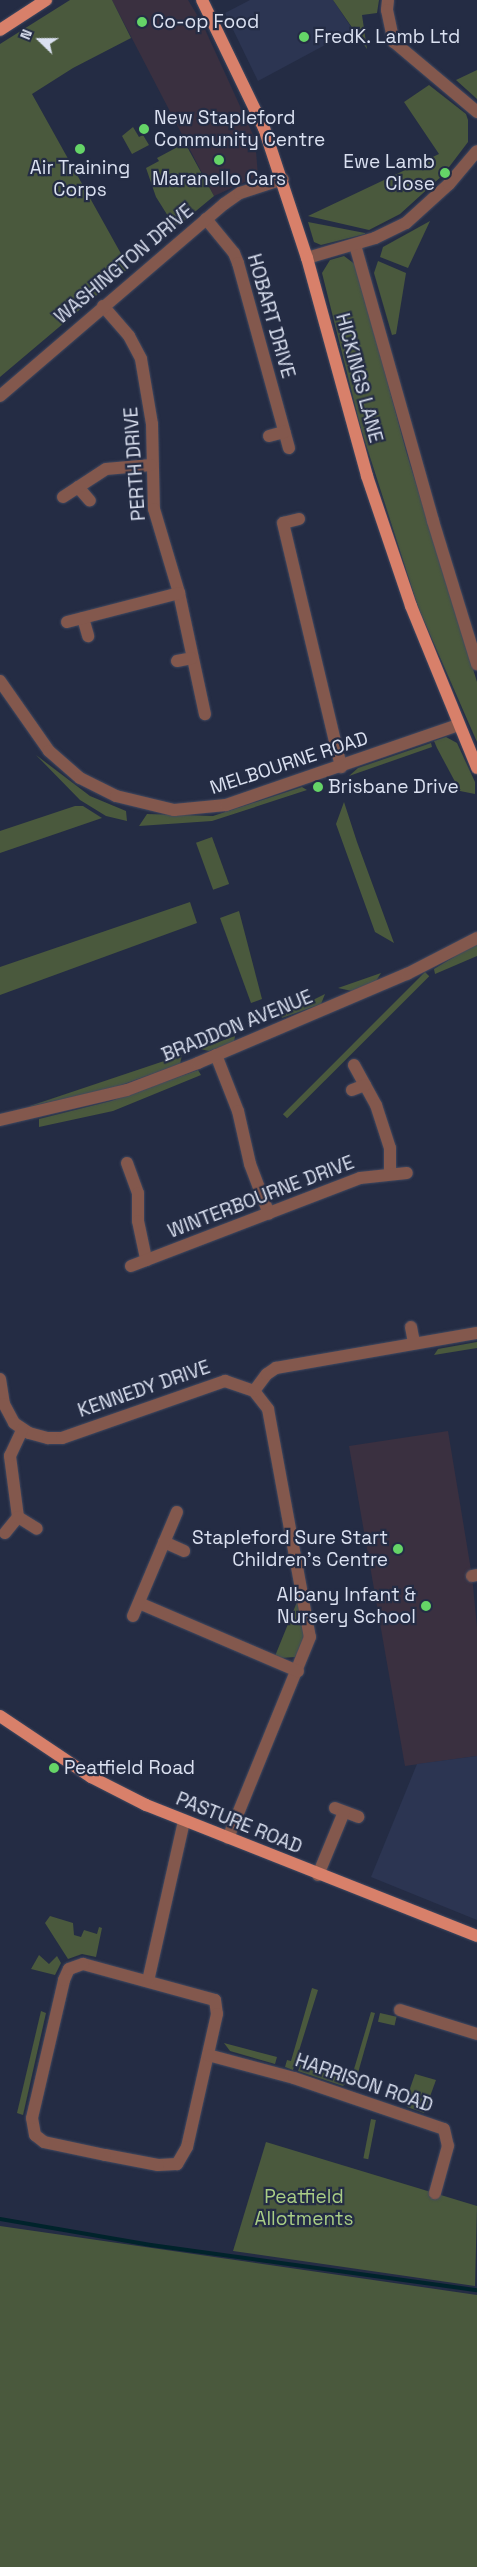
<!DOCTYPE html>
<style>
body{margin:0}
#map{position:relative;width:477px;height:2567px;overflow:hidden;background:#242c44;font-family:"Space Grotesk",sans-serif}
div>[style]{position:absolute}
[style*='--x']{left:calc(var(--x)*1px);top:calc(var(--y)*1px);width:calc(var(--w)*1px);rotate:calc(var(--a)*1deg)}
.commercial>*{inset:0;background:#3a3040}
.built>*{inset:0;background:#2c3552}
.green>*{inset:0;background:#4a593d;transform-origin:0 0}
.stream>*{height:4px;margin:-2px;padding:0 2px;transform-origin:2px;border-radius:2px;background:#00232b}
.roads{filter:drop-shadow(0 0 1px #414960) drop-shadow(0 0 1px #414960)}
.minor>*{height:12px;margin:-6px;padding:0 6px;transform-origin:6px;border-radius:6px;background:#83584d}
.major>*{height:12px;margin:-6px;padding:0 6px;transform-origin:6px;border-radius:6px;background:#d8806a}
.dots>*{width:14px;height:14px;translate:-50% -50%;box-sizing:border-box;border:2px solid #242c44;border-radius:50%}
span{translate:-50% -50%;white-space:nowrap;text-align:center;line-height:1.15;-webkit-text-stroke:4.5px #242c44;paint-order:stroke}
.poi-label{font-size:19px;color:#dae0f0}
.left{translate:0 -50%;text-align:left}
.right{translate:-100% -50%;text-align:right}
.street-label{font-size:19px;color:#dae0f0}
.park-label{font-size:19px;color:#a9cd85}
.north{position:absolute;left:15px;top:15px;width:50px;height:50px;-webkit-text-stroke:4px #242c44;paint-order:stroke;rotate:292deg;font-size:14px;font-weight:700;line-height:20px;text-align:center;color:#dae0f0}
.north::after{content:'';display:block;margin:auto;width:18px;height:22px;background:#dae0f0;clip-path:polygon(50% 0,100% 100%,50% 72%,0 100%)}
</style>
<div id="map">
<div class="commercial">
<div style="clip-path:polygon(112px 0,188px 0,203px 25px,255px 139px,258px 176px,214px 196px)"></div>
<div style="clip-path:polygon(448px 1431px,472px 1576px,477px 1627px,477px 1756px,405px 1766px,349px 1446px)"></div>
</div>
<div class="built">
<div style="clip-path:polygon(250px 0,333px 0,353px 30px,258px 81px,225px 13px)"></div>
<div style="clip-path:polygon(477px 1756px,477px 1920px,371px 1877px,417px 1764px)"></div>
</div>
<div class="green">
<div style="clip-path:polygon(70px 0,112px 0,131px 38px,73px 68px,32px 94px,129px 268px,0 377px,0 44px)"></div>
<div style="clip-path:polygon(333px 0,379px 0,377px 13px,362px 15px,367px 49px)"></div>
<div style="clip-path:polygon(477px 70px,477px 99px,456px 80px)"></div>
<div style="clip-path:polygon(429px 85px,466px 114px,468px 120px,468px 142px,443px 175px,400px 214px,369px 230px,308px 216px,439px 154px,404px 102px)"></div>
<div style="clip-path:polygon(133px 127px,139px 137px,143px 135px,149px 145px,132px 154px,122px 136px)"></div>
<div style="clip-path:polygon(185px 143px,214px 196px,179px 225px,173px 224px,156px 197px,146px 168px,159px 161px,157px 158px)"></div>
<div style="clip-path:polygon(430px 221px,408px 268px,380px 257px,383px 247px)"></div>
<div style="clip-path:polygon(308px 222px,365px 233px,365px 234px,321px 245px,314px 242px)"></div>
<div style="clip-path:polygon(344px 256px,356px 265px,406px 451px,477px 682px,477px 742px,418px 607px,361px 429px,322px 273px,330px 260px)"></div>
<div style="clip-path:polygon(378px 261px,406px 273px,396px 334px,392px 335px,374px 273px)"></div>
<div style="clip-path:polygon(446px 737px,457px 743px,475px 782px,475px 794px,460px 791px,437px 748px,434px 741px)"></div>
<div style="clip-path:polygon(431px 743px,432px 747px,349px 776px,358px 768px)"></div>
<div style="clip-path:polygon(36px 755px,90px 796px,126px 811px,127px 821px,106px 816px,80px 800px)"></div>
<div style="clip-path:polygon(302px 787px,307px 790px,212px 821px,139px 826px,147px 814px,213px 816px)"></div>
<div style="clip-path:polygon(344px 802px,357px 842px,394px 943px,375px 932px,336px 824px)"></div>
<div style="clip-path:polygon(75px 806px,83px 806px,102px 818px,0 853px,0 831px)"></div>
<div style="left:212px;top:837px;width:50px;height:17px;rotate:70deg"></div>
<div style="clip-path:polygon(190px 902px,197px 923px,0 995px,0 967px)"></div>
<div style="clip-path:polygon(239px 911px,262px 999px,251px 1003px,220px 918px)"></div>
<div style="clip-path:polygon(477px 943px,477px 956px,435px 974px,434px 969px)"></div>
<div style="left:425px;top:972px;width:6px;height:201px;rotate:45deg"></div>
<div style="clip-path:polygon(381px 973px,376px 981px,352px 991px,338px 988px)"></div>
<div style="clip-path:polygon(325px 994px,321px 1004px,282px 1018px,281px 1016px)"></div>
<div style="clip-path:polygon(235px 1036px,234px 1042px,209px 1051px,200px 1049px)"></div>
<div style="clip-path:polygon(182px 1055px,180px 1064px,113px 1088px,27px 1107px)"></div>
<div style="clip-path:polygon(198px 1070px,201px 1075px,113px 1111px,39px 1127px,39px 1119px,111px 1101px)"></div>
<div style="clip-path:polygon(477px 1342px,477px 1348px,434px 1355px,438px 1349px)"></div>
<div style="clip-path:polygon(299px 1597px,305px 1632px,304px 1643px,295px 1657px,281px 1658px,275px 1656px)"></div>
<div style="clip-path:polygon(50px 1916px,73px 1923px,74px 1935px,81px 1937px,84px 1930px,97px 1934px,99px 1927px,102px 1928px,96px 1957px,82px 1954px,68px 1959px,45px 1923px)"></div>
<div style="clip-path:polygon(39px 1955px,49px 1964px,57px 1956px,61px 1963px,55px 1975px,31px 1969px)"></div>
<div style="clip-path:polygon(312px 1988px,318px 1990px,293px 2070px,285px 2067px,287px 2060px,291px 2061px)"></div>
<div style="clip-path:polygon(41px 2011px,46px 2013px,23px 2115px,17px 2113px)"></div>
<div style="clip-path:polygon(371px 2012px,375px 2013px,354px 2087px,349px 2086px)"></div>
<div style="left:380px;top:2013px;width:17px;height:9px;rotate:13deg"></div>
<div style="clip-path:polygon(224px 2043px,277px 2057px,275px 2064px,230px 2051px)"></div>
<div style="clip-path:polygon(300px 2065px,347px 2080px,346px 2083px,343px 2086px,298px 2071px)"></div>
<div style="clip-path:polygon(415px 2074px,436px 2080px,424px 2113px,407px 2107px,405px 2103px)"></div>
<div style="left:371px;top:2119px;width:5px;height:40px;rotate:11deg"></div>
<div style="clip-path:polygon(266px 2142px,477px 2206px,475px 2286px,233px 2251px)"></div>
<div style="clip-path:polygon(0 2226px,477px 2295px,477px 2567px,0 2567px)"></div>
</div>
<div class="stream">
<div style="--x:0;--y:2219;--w:153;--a:9.8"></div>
<div style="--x:151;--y:2245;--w:329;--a:7.9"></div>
</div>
<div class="roads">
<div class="minor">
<div style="--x:388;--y:0;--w:10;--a:96"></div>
<div style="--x:387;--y:10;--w:33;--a:78"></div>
<div style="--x:394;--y:42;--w:109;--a:40.1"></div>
<div style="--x:206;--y:219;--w:44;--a:50.5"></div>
<div style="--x:234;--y:253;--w:11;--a:68"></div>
<div style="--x:238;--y:263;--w:192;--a:74.6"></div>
<div style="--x:355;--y:245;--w:287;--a:74.2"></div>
<div style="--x:433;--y:521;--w:150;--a:72.9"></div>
<div style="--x:307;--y:258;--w:71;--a:-16.4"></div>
<div style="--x:375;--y:238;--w:34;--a:-26"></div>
<div style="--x:406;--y:223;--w:58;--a:-42.2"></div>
<div style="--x:449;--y:184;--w:43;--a:-49.7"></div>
<div style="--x:103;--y:306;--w:40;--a:49"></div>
<div style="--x:129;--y:336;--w:26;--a:62"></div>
<div style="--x:141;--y:359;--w:66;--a:80.4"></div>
<div style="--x:152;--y:424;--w:85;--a:88.7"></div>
<div style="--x:154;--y:509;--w:88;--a:73.4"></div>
<div style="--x:179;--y:593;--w:124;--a:77.9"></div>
<div style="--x:0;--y:396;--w:295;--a:-40.6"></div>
<div style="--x:224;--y:204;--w:19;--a:-35"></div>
<div style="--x:240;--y:193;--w:45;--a:-18"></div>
<div style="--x:269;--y:436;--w:16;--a:-15"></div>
<div style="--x:78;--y:487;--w:18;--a:49"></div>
<div style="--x:63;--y:497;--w:51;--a:-33.1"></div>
<div style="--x:106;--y:469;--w:45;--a:-5.1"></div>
<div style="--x:299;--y:519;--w:16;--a:166"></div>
<div style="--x:283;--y:523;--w:251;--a:76.6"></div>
<div style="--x:83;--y:618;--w:19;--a:74"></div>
<div style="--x:67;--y:622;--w:116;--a:-14.5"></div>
<div style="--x:177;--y:661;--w:15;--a:-11"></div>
<div style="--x:0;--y:681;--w:85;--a:55"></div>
<div style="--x:49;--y:751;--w:41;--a:41.1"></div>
<div style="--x:80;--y:778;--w:40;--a:26.6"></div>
<div style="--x:116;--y:796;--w:60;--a:13.6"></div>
<div style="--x:174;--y:810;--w:52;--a:-5.5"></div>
<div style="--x:226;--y:805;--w:245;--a:-19"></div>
<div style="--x:216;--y:1055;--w:60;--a:68.6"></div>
<div style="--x:238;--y:1111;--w:54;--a:77.2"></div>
<div style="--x:250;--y:1164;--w:53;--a:69.2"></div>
<div style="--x:354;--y:1065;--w:46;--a:61.2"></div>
<div style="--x:376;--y:1105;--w:45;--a:72"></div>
<div style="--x:390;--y:1148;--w:26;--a:90"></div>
<div style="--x:352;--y:1090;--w:14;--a:-21"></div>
<div style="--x:0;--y:1120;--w:130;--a:-13.3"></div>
<div style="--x:127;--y:1090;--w:76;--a:-20.8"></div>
<div style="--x:198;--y:1063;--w:227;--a:-23.1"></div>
<div style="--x:407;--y:974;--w:79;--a:-27.2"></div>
<div style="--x:127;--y:1163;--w:32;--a:70"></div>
<div style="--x:138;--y:1193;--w:28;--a:90"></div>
<div style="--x:138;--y:1221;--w:40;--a:78"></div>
<div style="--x:131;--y:1266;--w:245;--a:-21"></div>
<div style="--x:360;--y:1178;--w:47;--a:-6.1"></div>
<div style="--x:411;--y:1327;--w:16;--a:79"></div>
<div style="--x:0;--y:1379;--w:25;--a:81"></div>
<div style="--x:4;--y:1404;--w:21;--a:62"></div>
<div style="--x:14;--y:1423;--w:18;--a:34"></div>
<div style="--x:29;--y:1433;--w:20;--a:15"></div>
<div style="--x:48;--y:1438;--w:14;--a:0"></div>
<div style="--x:62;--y:1438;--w:173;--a:-19.3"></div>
<div style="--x:225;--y:1381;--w:31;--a:19"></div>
<div style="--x:254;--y:1391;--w:23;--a:52"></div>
<div style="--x:268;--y:1409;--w:232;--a:79.6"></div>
<div style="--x:310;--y:1637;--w:217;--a:112.2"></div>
<div style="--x:254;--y:1391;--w:21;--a:-53"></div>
<div style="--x:267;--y:1374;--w:11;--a:-34"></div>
<div style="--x:276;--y:1368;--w:204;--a:-9.9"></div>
<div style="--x:18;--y:1517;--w:62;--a:-97.5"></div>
<div style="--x:10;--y:1456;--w:29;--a:-65"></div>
<div style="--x:5;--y:1533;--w:21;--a:-51"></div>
<div style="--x:18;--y:1517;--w:22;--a:32"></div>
<div style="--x:164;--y:1542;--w:22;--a:24"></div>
<div style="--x:472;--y:1576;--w:5;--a:-11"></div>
<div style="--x:139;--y:1603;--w:173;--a:23.2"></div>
<div style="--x:133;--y:1616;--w:113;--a:-67.1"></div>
<div style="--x:335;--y:1808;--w:25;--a:21"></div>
<div style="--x:318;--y:1875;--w:68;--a:-67.6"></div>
<div style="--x:83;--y:1964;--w:137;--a:15.3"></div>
<div style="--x:215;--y:2000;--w:14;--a:82"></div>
<div style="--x:217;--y:2014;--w:136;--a:102.7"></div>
<div style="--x:187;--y:2147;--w:20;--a:120"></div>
<div style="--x:177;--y:2164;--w:19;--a:177"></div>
<div style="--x:158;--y:2165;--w:54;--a:-169.3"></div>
<div style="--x:105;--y:2155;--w:62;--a:-168"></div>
<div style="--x:44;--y:2142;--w:11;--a:-142"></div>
<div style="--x:35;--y:2135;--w:17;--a:-100"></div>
<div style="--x:32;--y:2118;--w:142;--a:-76.9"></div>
<div style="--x:64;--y:1980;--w:12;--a:-66"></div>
<div style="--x:69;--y:1969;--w:15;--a:-20"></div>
<div style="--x:148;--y:1981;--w:164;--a:-77.3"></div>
<div style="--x:400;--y:2010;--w:81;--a:17.3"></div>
<div style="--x:208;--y:2055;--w:89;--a:15"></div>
<div style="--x:294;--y:2078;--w:158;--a:18.8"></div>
<div style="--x:444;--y:2129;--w:17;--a:77"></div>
<div style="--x:448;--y:2146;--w:49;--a:105.5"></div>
</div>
<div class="major">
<div style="--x:202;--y:0;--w:142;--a:64.2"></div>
<div style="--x:264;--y:128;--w:137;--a:71.7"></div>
<div style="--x:307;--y:258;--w:226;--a:74.6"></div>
<div style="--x:367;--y:476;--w:137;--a:71.3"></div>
<div style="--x:411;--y:606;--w:175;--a:67.8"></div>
<div style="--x:0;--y:30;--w:55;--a:-33.1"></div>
<div style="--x:0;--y:1716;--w:110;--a:33.8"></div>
<div style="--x:91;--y:1777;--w:62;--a:27"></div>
<div style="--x:146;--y:1805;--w:356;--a:21.6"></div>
</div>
</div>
<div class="dots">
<div style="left:142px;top:22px;background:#65d467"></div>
<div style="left:304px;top:37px;background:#65d467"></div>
<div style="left:144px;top:129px;background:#65d467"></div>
<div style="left:80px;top:149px;background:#65d467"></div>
<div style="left:219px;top:160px;background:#65d467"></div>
<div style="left:445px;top:173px;background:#65d467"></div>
<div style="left:318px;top:787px;background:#65d467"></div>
<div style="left:398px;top:1549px;background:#65d467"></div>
<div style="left:426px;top:1606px;background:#65d467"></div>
<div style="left:54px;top:1768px;background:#65d467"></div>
</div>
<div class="poi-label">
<span class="left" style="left:152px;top:22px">Co-op Food</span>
<span class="left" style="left:314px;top:37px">FredK. Lamb Ltd</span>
<span class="left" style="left:154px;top:129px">New Stapleford<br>Community Centre</span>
<span class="right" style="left:435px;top:173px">Ewe Lamb<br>Close</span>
<span style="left:80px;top:179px">Air Training<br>Corps</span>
<span style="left:219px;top:179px">Maranello Cars</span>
<span class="left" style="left:328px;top:787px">Brisbane Drive</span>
<span class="right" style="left:388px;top:1549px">Stapleford Sure Start<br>Children's Centre</span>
<span class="right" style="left:416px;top:1606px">Albany Infant &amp;<br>Nursery School</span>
<span class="left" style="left:64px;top:1768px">Peatfield Road</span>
</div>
<div class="street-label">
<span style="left:124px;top:264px;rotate:-40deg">WASHINGTON DRIVE</span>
<span style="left:271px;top:316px;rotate:74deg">HOBART DRIVE</span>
<span style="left:359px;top:378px;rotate:75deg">HICKINGS LANE</span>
<span style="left:135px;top:464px;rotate:-94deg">PERTH DRIVE</span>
<span style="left:289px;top:763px;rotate:-18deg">MELBOURNE ROAD</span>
<span style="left:237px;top:1026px;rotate:-22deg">BRADDON AVENUE</span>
<span style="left:261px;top:1197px;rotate:-21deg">WINTERBOURNE DRIVE</span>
<span style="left:144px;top:1389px;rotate:-19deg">KENNEDY DRIVE</span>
<span style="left:239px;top:1823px;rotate:22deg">PASTURE ROAD</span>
<span style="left:364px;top:2083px;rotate:19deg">HARRISON ROAD</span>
</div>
<div class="park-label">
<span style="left:304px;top:2208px">Peatfield<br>Allotments</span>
</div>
<div class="north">N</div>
</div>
